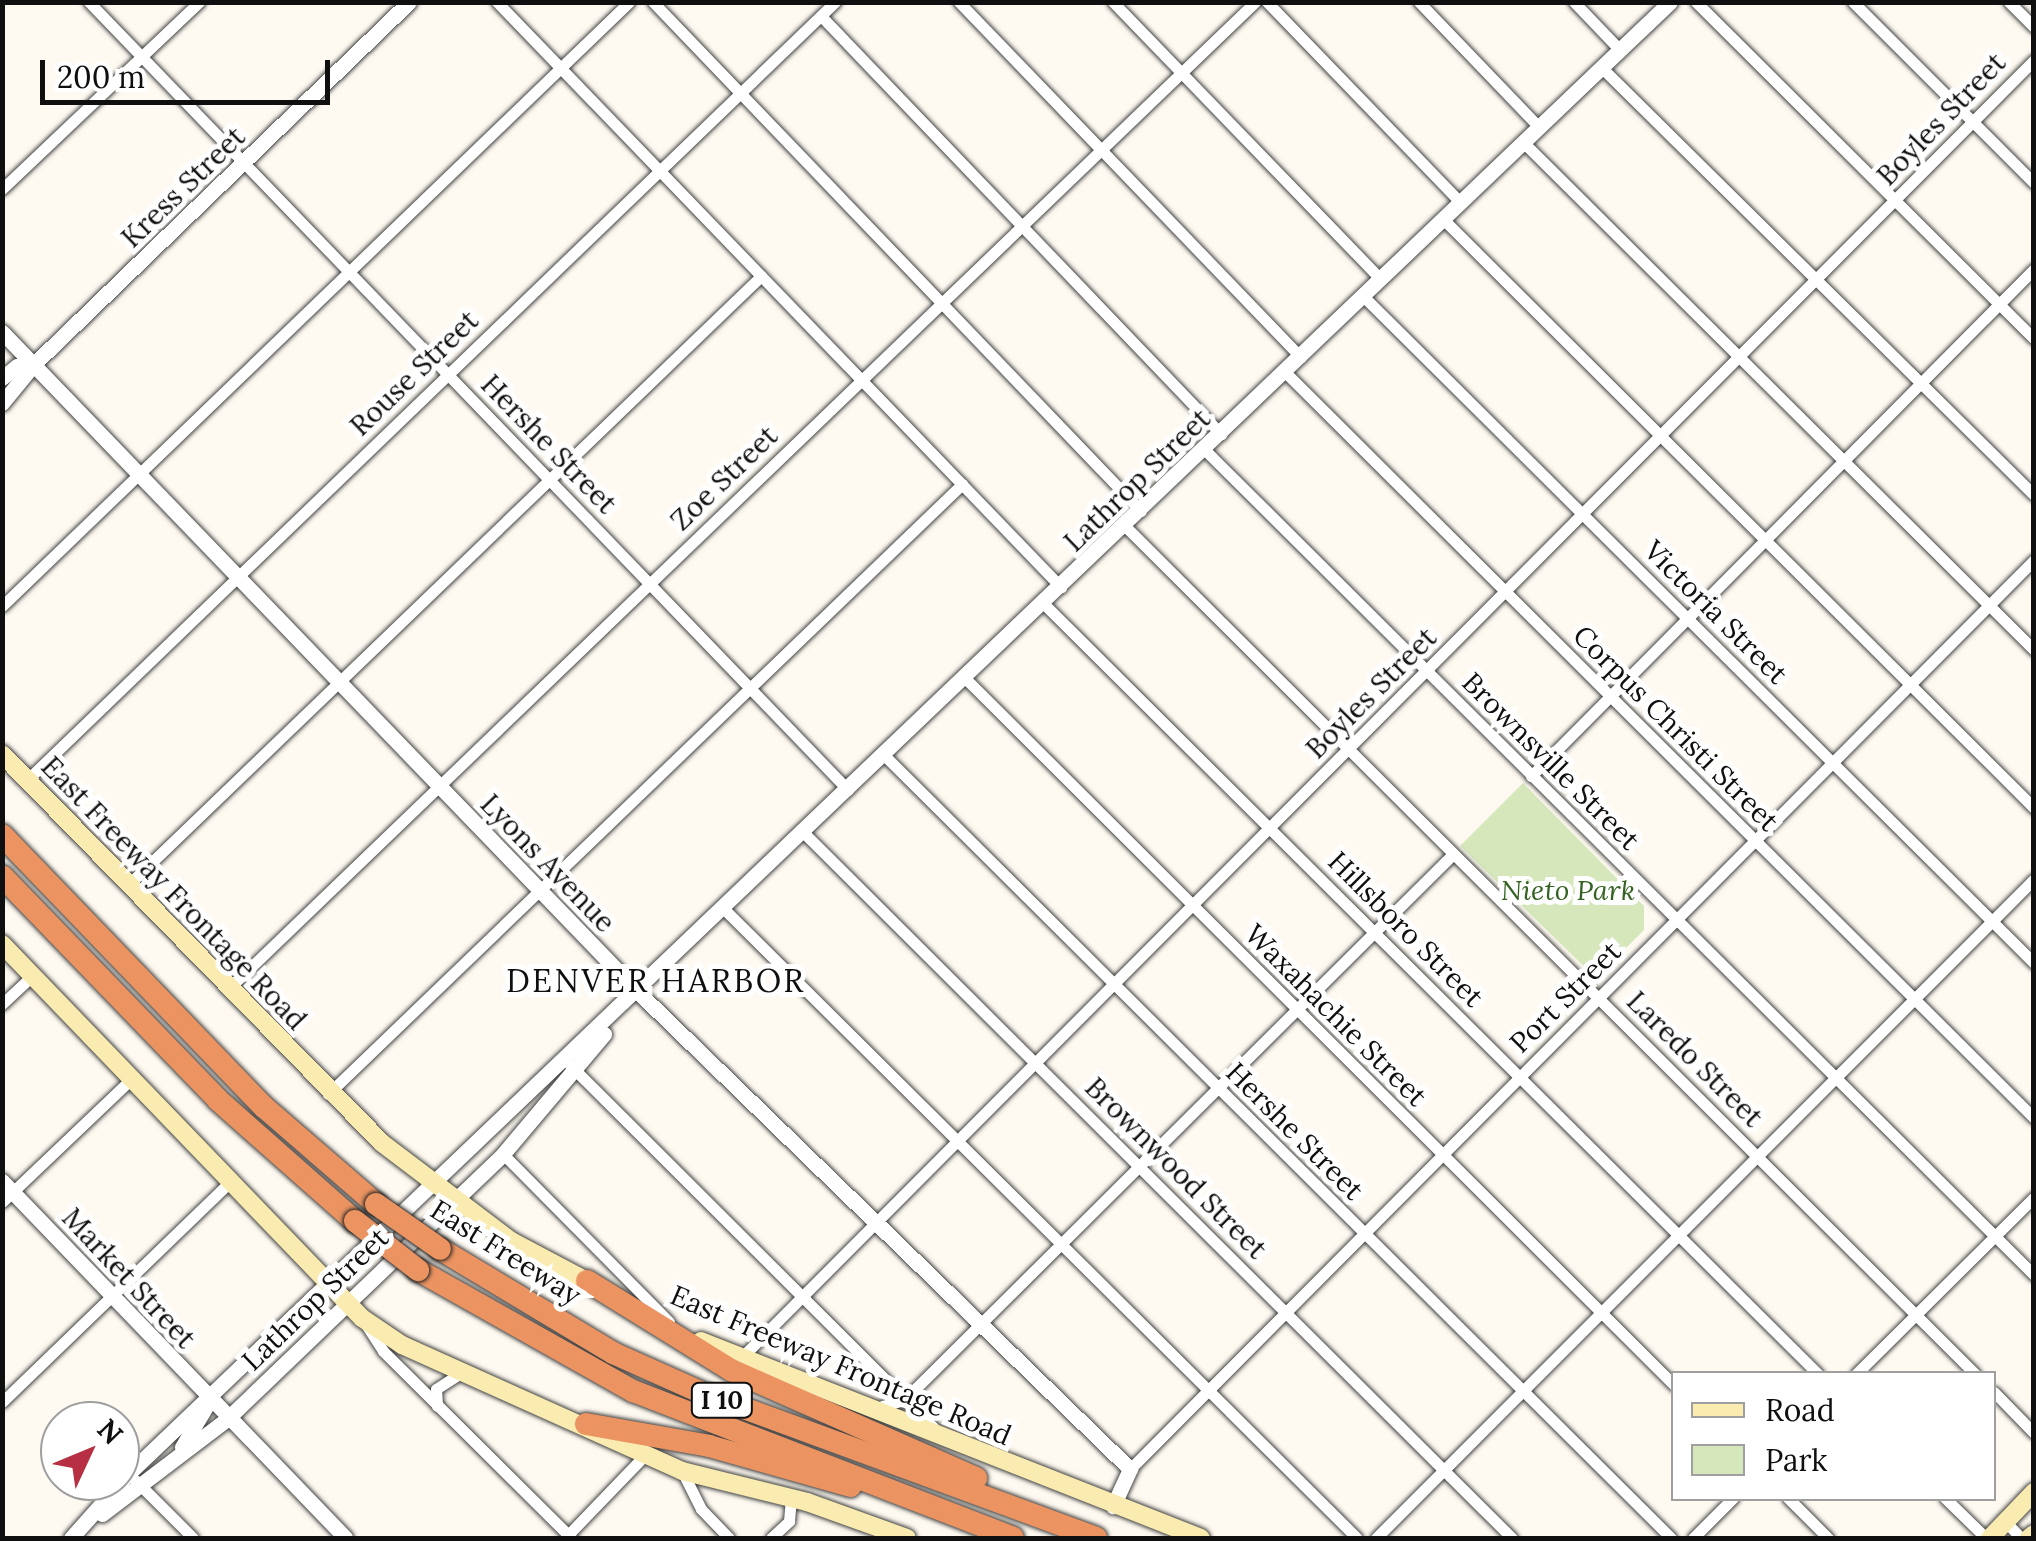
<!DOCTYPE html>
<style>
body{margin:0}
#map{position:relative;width:2036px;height:1541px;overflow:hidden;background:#fefaf1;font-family:Lora,serif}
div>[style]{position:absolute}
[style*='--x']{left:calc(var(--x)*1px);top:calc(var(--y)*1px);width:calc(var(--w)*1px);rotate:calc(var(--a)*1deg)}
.green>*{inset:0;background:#d6e7bc}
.roads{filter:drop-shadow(0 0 2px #424242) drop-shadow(0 0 2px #424242)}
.minor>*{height:11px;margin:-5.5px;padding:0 5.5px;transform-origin:5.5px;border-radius:5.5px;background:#fff}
.tertiary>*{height:15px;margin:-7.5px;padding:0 7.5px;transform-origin:7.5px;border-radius:7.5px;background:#fff}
.secondary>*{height:18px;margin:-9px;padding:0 9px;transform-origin:9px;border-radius:9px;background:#faebb0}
.motorway>*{height:22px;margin:-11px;padding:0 11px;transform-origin:11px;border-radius:11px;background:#eb9462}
.bridges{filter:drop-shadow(0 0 2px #202020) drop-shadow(0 0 2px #202020)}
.motorway-bridge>*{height:22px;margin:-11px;padding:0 11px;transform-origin:11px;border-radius:11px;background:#eb9462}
span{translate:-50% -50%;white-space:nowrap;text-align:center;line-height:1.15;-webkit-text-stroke:10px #fff;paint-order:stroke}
.shield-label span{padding:2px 8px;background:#fff;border:2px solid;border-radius:8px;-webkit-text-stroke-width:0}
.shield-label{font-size:25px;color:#0f0f0f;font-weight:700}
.street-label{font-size:28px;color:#0f0f0f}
.park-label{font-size:28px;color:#366322;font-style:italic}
.quarter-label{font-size:32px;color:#0f0f0f;letter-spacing:2.5px}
.frame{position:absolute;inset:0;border:5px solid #0f0f0f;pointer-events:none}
.legend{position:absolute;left:1671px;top:1371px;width:325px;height:130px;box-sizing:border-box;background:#fff;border:2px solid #9f9f9f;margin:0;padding:12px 18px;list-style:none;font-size:30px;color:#0f0f0f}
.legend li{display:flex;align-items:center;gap:20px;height:50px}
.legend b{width:50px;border:2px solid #9f9f9f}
.north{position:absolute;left:40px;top:1401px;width:100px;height:100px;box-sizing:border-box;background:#fff;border:2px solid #9f9f9f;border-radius:50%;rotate:46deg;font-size:28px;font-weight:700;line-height:40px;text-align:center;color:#0f0f0f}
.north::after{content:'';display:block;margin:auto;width:35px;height:45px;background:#b62f42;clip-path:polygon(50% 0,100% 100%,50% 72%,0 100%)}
.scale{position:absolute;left:40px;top:60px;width:290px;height:45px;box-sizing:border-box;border:5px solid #0f0f0f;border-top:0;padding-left:12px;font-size:30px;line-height:35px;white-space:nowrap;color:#0f0f0f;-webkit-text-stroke:8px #fff;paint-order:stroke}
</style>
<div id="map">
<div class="green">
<div style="clip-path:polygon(1523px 783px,1644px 906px,1644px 930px,1596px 978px,1460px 846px)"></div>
</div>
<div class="roads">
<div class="minor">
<div style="--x:89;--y:2;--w:1094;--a:46.07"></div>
<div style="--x:497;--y:2;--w:813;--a:46.05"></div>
<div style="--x:653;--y:2;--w:705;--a:46.21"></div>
<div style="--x:959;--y:2;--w:493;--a:46.1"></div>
<div style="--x:1113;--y:2;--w:386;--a:46"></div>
<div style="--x:1267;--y:2;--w:279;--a:46"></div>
<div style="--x:1419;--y:2;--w:175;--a:46.2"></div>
<div style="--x:1574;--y:2;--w:66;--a:46.2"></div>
<div style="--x:1696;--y:2;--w:477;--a:44.9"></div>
<div style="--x:1853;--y:2;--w:256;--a:45"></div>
<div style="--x:2009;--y:2;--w:35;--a:45"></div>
<div style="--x:821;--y:16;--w:579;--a:46.26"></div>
<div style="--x:1602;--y:68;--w:607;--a:44.67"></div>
<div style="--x:1524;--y:143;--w:719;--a:44.83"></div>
<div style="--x:2;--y:189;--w:272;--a:-43.5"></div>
<div style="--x:1444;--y:220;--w:833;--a:44.9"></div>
<div style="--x:1364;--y:297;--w:945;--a:44.83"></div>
<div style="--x:1285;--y:372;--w:1057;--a:44.89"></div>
<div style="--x:1205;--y:450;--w:1170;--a:44.86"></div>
<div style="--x:1125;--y:526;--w:1201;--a:44.93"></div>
<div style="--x:1044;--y:604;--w:1092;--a:44.85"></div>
<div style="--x:2;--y:606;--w:871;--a:-43.93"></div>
<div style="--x:966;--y:679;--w:1000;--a:44.92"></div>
<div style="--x:885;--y:756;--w:1109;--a:44.85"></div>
<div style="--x:1531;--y:776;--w:714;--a:-45.23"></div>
<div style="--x:27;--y:780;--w:1122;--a:-43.92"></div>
<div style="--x:804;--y:833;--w:999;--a:44.88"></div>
<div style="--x:127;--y:886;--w:880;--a:-43.89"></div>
<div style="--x:725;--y:910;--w:891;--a:44.82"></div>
<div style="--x:228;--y:989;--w:1424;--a:-43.86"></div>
<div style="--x:2;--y:1004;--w:42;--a:-43.1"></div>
<div style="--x:570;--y:1065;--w:517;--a:44.92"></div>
<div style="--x:328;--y:1094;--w:880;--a:-43.89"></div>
<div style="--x:503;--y:1154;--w:236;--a:45.3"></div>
<div style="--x:2;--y:1202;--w:178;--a:-43.6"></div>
<div style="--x:367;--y:1326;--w:30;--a:57"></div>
<div style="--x:383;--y:1351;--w:265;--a:44.8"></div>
<div style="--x:740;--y:1359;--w:1834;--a:-45.11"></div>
<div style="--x:1856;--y:1374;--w:251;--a:-44.8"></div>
<div style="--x:1994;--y:1392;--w:57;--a:45.7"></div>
<div style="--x:2;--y:1402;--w:317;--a:-44"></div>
<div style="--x:437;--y:1406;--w:17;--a:-93"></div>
<div style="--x:436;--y:1389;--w:31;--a:-33"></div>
<div style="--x:882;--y:1406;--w:23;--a:-15"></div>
<div style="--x:904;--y:1400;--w:774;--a:-44.84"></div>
<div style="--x:1130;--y:1469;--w:1282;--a:-45.16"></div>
<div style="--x:682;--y:1471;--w:42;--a:63.4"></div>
<div style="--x:701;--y:1509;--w:40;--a:46"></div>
<div style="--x:135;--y:1480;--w:82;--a:45"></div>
<div style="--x:1788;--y:1498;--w:57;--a:45"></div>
<div style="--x:1945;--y:1498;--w:57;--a:44.3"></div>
<div style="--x:2005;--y:1521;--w:23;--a:47"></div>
<div style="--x:566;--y:1537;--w:115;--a:-46.1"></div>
<div style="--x:771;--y:1538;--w:25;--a:-43"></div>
<div style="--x:789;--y:1521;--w:23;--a:-85"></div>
<div style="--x:1376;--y:1538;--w:931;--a:-45.04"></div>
<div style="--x:1693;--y:1538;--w:57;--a:-45"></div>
</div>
<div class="tertiary">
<div style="--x:2;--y:332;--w:918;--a:46.06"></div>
<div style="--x:639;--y:993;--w:684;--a:44.11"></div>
<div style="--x:1130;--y:1469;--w:41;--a:114.7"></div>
<div style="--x:2;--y:378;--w:19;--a:-39"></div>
<div style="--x:17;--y:366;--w:17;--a:-7"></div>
<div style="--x:2;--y:403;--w:50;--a:-50.6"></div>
<div style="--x:34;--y:364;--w:521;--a:-43.99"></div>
<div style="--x:2;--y:1181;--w:495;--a:46.1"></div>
<div style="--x:182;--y:1447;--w:51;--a:-59.4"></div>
<div style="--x:102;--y:1514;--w:157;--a:-37.2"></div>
<div style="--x:227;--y:1419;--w:383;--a:-43.8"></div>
<div style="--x:503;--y:1154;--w:157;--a:-49.9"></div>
<div style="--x:71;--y:1538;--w:87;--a:-48.3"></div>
<div style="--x:129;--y:1473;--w:2130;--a:-43.67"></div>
</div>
<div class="secondary">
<div style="--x:2;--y:754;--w:544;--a:45.67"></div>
<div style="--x:382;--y:1143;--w:162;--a:37.2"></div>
<div style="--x:511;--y:1241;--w:98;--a:27.9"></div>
<div style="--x:2;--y:944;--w:519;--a:46.09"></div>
<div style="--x:362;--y:1318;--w:48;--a:34"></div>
<div style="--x:402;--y:1345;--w:307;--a:24.2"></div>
<div style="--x:682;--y:1471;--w:129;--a:13.9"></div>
<div style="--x:807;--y:1502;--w:106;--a:19.8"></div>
<div style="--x:701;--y:1341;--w:537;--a:21.5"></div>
<div style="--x:1990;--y:1538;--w:64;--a:-46.3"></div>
<div style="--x:2029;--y:1538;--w:6;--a:-39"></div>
</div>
<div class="motorway">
<div style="--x:2;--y:835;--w:378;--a:46.1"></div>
<div style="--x:264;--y:1107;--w:148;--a:40.9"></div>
<div style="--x:2;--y:876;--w:311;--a:46"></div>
<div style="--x:218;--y:1100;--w:183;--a:41.5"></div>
<div style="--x:440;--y:1249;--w:202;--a:31"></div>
<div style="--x:613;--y:1353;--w:95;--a:24.1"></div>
<div style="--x:700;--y:1392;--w:422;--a:20.2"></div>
<div style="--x:418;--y:1270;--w:247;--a:29.4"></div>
<div style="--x:633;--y:1391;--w:407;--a:21.1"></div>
<div style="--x:587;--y:1281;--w:169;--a:31.7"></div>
<div style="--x:731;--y:1370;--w:268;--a:23.8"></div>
<div style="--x:586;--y:1424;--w:125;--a:10.1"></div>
<div style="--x:709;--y:1446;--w:147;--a:15.8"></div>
</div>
</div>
<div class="bridges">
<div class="motorway-bridge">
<div style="--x:376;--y:1204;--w:78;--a:35.1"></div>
<div style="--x:355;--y:1221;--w:80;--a:37.9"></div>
</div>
</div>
<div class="shield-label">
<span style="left:722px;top:1400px">I 10</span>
</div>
<div class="street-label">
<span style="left:1941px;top:119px;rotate:-46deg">Boyles Street</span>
<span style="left:183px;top:187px;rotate:-44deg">Kress Street</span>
<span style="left:414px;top:373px;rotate:-44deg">Rouse Street</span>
<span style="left:549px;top:444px;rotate:46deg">Hershe Street</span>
<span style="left:724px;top:478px;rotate:-44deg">Zoe Street</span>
<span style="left:1137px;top:480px;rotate:-44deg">Lathrop Street</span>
<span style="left:1716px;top:612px;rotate:45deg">Victoria Street</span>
<span style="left:1371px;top:693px;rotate:-45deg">Boyles Street</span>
<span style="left:1676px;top:728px;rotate:45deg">Corpus Christi Street</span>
<span style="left:1551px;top:761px;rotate:45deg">Brownsville Street</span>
<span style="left:548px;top:863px;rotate:46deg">Lyons Avenue</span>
<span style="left:174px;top:893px;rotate:46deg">East Freeway Frontage Road</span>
<span style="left:1406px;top:929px;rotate:45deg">Hillsboro Street</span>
<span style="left:1565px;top:997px;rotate:-45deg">Port Street</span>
<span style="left:1336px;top:1015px;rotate:45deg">Waxahachie Street</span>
<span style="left:1695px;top:1059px;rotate:45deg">Laredo Street</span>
<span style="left:1295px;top:1131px;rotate:45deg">Hershe Street</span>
<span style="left:1176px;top:1168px;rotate:45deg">Brownwood Street</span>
<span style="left:506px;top:1252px;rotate:32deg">East Freeway</span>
<span style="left:129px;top:1278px;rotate:47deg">Market Street</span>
<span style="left:315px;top:1299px;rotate:-44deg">Lathrop Street</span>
<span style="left:841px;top:1365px;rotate:23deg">East Freeway Frontage Road</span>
</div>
<div class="park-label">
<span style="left:1568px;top:890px">Nieto Park</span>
</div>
<div class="quarter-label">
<span style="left:656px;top:981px">DENVER HARBOR</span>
</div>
<div class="frame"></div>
<ul class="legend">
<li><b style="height:12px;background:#faebb0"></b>Road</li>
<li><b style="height:28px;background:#d6e7bc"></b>Park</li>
</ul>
<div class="north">N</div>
<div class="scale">200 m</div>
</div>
